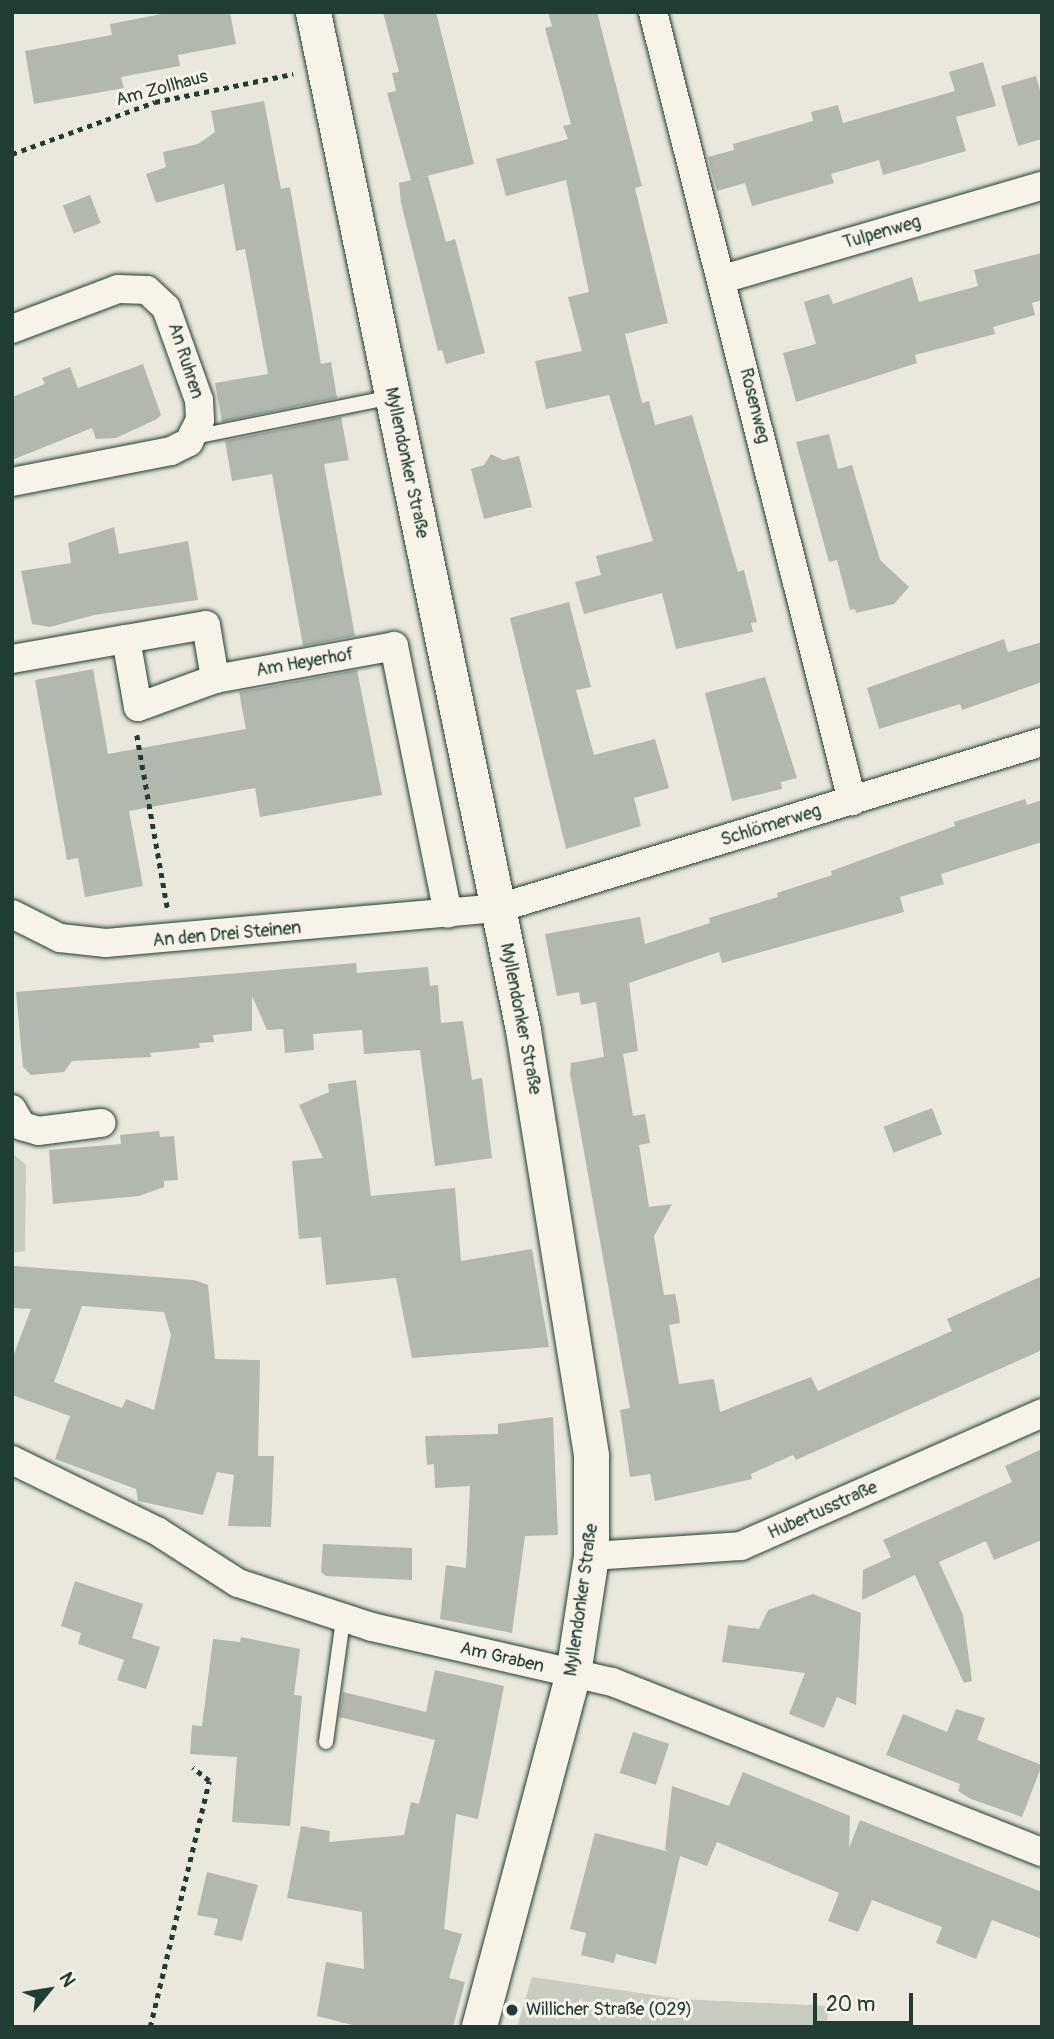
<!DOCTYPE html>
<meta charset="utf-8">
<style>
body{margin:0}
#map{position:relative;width:1054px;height:2039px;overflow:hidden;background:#eae8dd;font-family:Pangolin,sans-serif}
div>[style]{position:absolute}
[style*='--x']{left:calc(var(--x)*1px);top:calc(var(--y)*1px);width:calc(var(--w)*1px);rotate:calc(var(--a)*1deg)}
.green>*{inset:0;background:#c8ccc1}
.building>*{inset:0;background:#b2b8ae;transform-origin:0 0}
.path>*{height:4.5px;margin-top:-2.25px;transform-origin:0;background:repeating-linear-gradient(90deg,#1f3d34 0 5px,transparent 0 10px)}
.roads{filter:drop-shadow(0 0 2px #1f3d34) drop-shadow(0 0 2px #1f3d34)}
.service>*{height:14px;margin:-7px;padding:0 7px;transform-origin:7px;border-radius:7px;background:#f7f3e8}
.minor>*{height:28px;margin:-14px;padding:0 14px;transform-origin:14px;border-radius:14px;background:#f7f3e8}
.tertiary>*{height:35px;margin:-17.5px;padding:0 17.5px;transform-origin:17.5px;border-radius:17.5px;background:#f7f3e8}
.dots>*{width:19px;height:19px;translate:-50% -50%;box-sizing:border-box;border:4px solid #f7f3e8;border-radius:50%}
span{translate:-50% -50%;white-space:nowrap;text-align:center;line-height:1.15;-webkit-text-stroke:6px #f7f3e8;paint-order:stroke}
.street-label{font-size:18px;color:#1f3d34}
.poi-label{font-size:18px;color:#1f3d34}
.left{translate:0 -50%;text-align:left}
.frame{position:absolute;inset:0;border:14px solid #1f3d34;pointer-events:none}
.north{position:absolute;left:14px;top:1955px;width:70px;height:70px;-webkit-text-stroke:5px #f7f3e8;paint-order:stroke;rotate:60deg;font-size:19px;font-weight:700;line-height:28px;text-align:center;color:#1f3d34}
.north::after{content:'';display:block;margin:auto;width:24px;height:32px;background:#1f3d34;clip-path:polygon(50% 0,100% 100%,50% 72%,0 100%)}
.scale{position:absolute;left:813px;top:1993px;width:100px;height:32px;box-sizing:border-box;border:4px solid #1f3d34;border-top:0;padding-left:9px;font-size:21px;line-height:24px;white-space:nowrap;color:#1f3d34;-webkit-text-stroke:5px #f7f3e8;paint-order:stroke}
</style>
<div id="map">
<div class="green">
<div style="clip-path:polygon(12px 1153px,26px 1165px,25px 1251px,12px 1253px)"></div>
<div style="clip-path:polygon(532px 1977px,680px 1999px,831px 2006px,825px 2027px,517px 2027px)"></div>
</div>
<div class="building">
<div style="clip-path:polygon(172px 12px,230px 12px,236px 44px,178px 55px,180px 66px,121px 77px,124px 88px,34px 104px,25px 51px,112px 35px,110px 24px)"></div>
<div style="clip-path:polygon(383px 12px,436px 12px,474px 164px,415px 179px,428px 176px,446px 242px,455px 239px,485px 353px,446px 364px,442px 350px,438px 351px,401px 203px,399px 183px,411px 180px,387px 93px,396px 91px,392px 73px,399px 72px)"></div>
<div style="clip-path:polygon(548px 12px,597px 12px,642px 186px,635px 188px,668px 323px,625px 334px,642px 403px,649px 401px,655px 425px,692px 415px,738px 572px,744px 570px,757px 622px,751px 623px,753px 632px,676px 649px,662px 593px,584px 614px,575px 582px,601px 575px,596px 556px,653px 541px,609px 395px,546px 409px,535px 361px,582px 351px,568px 297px,589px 292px,566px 180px,506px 196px,496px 159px,568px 139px,563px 126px,571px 124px,545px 28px,552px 26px)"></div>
<div style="clip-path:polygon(983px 62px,996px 106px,956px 117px,966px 151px,883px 175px,879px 160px,831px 174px,834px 183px,752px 206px,745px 183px,717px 191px,708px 157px,734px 150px,733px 144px,813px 121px,811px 112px,838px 105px,843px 123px,955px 91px,949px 72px)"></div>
<div style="clip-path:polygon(1036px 76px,1042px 97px,1042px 139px,1018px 146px,1001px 86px)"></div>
<div style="clip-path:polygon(264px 101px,281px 189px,290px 187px,321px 364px,331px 362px,337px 398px,222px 422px,215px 383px,268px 374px,245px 249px,236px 251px,224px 184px,156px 203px,146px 174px,166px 167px,163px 152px,198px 144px,215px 132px,211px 111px)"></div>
<div style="left:90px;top:195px;width:30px;height:29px;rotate:69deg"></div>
<div style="clip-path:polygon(1042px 253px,1042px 300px,1032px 303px,1035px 315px,993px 327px,995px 334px,915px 355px,917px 363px,796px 402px,783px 353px,816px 344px,804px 302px,829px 294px,833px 304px,912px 277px,919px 302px,978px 286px,974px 270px)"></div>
<div style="clip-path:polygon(143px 364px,161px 415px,157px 419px,116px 438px,96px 439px,92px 428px,12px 460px,12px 397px,45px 384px,42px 378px,70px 367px,78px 388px)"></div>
<div style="clip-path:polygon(341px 417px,349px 460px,324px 464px,355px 636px,303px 646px,272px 474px,232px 481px,225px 441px)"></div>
<div style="clip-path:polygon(829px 434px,838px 469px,852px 465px,880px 560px,909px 587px,894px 604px,856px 613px,855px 609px,850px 610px,837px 560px,829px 562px,796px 442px)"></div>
<div style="clip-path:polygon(491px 454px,503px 460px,519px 456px,532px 507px,484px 519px,471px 469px,484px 465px)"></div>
<div style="clip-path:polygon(114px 527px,119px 554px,188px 541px,198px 600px,94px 615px,50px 627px,32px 624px,21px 571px,71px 563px,68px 543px)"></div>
<div style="clip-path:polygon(569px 602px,591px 687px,576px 690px,594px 755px,655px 739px,669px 788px,634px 798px,641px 826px,566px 849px,510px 618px)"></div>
<div style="clip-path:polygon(1004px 639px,1008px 652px,1042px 642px,1042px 682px,962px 710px,960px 704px,879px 729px,867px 688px)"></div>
<div style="clip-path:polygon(93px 669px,108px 754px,246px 729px,239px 692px,357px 670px,382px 795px,260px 817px,255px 788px,129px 811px,143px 886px,85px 897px,78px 858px,67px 860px,35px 680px)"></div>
<div style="clip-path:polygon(765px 677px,797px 778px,781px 782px,782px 789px,732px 801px,705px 693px)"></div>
<div style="clip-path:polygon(1025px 799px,1027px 805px,1042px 800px,1042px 842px,941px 874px,944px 884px,900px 897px,904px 912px,722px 963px,719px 952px,629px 983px,638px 1051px,623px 1054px,633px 1116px,645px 1114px,650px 1143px,639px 1145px,649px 1207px,672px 1204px,654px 1236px,664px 1295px,675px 1294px,678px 1308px,680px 1323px,669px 1325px,679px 1384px,714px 1379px,720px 1412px,811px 1377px,818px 1391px,952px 1331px,947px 1319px,1042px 1276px,1042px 1350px,796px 1460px,793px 1455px,751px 1474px,752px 1479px,655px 1501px,650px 1474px,630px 1477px,620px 1410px,630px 1408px,570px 1074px,571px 1063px,604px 1057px,596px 1002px,581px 1005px,579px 992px,557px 996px,545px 934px,640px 917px,645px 944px,710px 923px,709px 918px,778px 897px,777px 893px,832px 875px,831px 871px,955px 826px,954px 822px)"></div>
<div style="clip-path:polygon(356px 963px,357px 973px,428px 967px,430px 986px,438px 985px,441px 1023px,463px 1021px,472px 1080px,482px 1078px,492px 1158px,435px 1166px,420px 1050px,364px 1054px,362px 1030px,313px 1034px,314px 1050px,285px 1053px,283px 1029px,267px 1030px,252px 996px,252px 1031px,213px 1035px,214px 1042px,199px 1043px,200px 1048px,150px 1053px,151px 1057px,72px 1061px,64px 1072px,31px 1075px,23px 1067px,16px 992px)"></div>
<div style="clip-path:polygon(356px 1080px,371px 1196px,455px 1188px,461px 1261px,532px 1249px,549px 1347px,412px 1358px,396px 1278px,326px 1285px,321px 1237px,299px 1239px,292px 1161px,323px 1158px,299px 1105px,329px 1092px,328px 1084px)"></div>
<div style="left:932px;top:1108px;width:28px;height:52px;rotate:69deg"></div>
<div style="clip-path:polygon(159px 1131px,160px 1137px,174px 1136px,178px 1180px,164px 1181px,164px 1187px,139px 1196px,53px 1204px,49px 1150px,121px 1144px,120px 1135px)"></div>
<div style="clip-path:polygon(evenodd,14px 1266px,194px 1280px,208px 1285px,215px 1359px,260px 1360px,258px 1456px,274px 1456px,271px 1527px,228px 1526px,234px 1475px,217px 1472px,203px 1515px,138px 1501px,136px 1489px,55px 1459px,70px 1416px,12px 1395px,12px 1359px,31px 1309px,12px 1308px,14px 1266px,82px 1306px,164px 1312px,171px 1335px,154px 1410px,126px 1399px,122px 1408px,54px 1382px,82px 1306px)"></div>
<div style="clip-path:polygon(553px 1417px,558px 1535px,525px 1536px,512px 1633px,440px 1619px,446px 1565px,466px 1568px,470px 1486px,435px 1488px,434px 1464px,427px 1465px,425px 1436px,498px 1434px,498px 1424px)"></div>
<div style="clip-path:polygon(1042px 1449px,1042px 1540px,994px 1560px,986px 1541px,939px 1562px,963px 1615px,972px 1681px,964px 1683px,915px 1575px,862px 1600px,863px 1570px,891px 1557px,883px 1540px,1012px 1482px,1005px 1466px)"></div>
<div style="clip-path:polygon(323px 1544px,412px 1548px,412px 1580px,326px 1576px,321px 1572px)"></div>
<div style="clip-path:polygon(75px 1581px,143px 1604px,132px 1638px,160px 1647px,146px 1689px,117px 1680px,124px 1660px,78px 1644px,81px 1633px,61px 1626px)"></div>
<div style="clip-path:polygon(813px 1594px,861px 1613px,856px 1705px,837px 1697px,824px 1728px,789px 1714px,805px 1673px,722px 1662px,728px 1625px,759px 1629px,768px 1610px)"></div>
<div style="clip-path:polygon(241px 1637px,300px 1649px,294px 1695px,302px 1696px,290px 1826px,232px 1822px,237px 1757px,190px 1754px,192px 1725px,202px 1726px,213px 1639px,240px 1642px)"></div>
<div style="clip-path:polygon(435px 1670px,504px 1686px,478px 1819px,456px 1814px,444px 1929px,462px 1934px,449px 1978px,465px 1982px,453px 2027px,360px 2027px,317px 2016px,326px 1962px,364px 1969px,362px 1912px,287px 1898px,301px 1826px,330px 1831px,329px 1842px,404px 1835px,411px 1802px,419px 1804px,435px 1740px,339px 1717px,343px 1692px,426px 1712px)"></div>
<div style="clip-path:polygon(956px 1709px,985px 1718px,977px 1740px,1042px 1765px,1022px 1817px,971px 1799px,958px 1791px,960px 1784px,886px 1755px,903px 1714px,947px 1732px)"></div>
<div style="left:633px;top:1732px;width:38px;height:43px;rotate:18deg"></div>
<div style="clip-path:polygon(743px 1772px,850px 1816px,849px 1848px,860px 1820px,1042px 1892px,1042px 1939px,992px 1920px,976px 1959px,936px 1943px,942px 1927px,872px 1900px,858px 1932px,828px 1921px,839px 1893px,717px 1842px,707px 1866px,680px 1856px,656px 1964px,616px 1954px,614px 1963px,581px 1955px,586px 1933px,570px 1929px,595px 1833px,670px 1852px,665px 1850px,672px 1786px,729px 1806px)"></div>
<div style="clip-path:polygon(207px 1872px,258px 1885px,242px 1941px,214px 1935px,218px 1919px,197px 1915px)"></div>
</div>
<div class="path">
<div style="--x:12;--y:154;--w:152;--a:-20"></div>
<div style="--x:155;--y:102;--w:141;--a:-11.5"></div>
<div style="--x:137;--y:735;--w:178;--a:80"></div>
<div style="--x:150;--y:2027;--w:253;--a:-76.5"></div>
<div style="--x:209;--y:1781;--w:21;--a:-141"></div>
</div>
<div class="roads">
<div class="service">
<div style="--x:194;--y:437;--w:202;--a:-11.4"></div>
<div style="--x:326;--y:1742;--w:124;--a:-82.1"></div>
</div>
<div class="minor">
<div style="--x:653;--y:12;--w:814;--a:75.84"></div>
<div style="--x:723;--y:279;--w:332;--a:-16.3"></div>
<div style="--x:12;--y:329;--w:113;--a:-20.7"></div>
<div style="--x:118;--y:289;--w:29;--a:2"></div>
<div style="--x:147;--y:290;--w:26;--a:43"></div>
<div style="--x:166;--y:308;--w:98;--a:70.3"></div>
<div style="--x:199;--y:400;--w:20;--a:87"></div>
<div style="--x:200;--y:420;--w:25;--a:117"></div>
<div style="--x:189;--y:442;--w:20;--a:153"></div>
<div style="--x:171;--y:451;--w:162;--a:169"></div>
<div style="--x:12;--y:659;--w:116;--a:-10"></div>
<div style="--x:215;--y:679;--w:82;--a:160"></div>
<div style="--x:138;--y:707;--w:69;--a:-100"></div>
<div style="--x:126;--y:639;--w:81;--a:-9.9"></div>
<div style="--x:206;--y:625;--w:55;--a:80.5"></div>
<div style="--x:215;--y:679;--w:182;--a:-10.4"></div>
<div style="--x:394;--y:646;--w:273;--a:78.6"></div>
<div style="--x:12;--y:914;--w:54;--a:26.6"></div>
<div style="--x:60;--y:938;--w:46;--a:6.2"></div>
<div style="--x:106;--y:943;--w:395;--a:-5.1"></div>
<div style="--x:499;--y:908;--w:568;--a:-17"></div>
<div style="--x:12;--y:1109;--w:20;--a:60"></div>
<div style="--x:22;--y:1126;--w:17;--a:17"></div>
<div style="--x:38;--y:1131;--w:64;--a:-7.2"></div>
<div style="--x:12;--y:1460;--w:161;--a:26.1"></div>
<div style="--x:157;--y:1531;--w:96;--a:32.7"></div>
<div style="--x:238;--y:1583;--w:141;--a:18.2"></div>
<div style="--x:372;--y:1627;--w:246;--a:12.9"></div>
<div style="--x:612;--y:1682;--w:462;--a:21.6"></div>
<div style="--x:591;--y:1556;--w:150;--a:-3.8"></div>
<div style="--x:741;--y:1546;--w:329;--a:-23.8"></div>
</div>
<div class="tertiary">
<div style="--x:313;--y:12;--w:1039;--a:78.34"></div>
<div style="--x:523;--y:1030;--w:431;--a:80.9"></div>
<div style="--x:591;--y:1456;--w:100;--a:90"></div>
<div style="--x:591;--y:1556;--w:118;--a:98.7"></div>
<div style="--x:573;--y:1673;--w:366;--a:104.9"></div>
</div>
</div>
<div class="dots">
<div style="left:512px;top:2010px;background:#1f3d34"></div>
</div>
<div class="street-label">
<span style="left:162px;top:89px;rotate:-15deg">Am Zollhaus</span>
<span style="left:882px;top:233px;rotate:-16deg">Tulpenweg</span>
<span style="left:185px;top:361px;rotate:72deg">An Ruhren</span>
<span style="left:754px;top:406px;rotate:76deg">Rosenweg</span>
<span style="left:406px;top:463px;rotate:78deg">Myllendonker Straße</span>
<span style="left:305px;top:663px;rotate:-10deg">Am Heyerhof</span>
<span style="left:771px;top:826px;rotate:-17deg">Schlömerweg</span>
<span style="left:227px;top:935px;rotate:-5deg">An den Drei Steinen</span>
<span style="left:520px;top:1019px;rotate:79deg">Myllendonker Straße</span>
<span style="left:823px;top:1511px;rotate:-24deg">Hubertusstraße</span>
<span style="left:582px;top:1600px;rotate:-82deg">Myllendonker Straße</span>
<span style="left:502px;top:1658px;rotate:13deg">Am Graben</span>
</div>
<div class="poi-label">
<span class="left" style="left:526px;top:2010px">Willicher Straße (029)</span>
</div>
<div class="frame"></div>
<div class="north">N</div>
<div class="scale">20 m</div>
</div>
